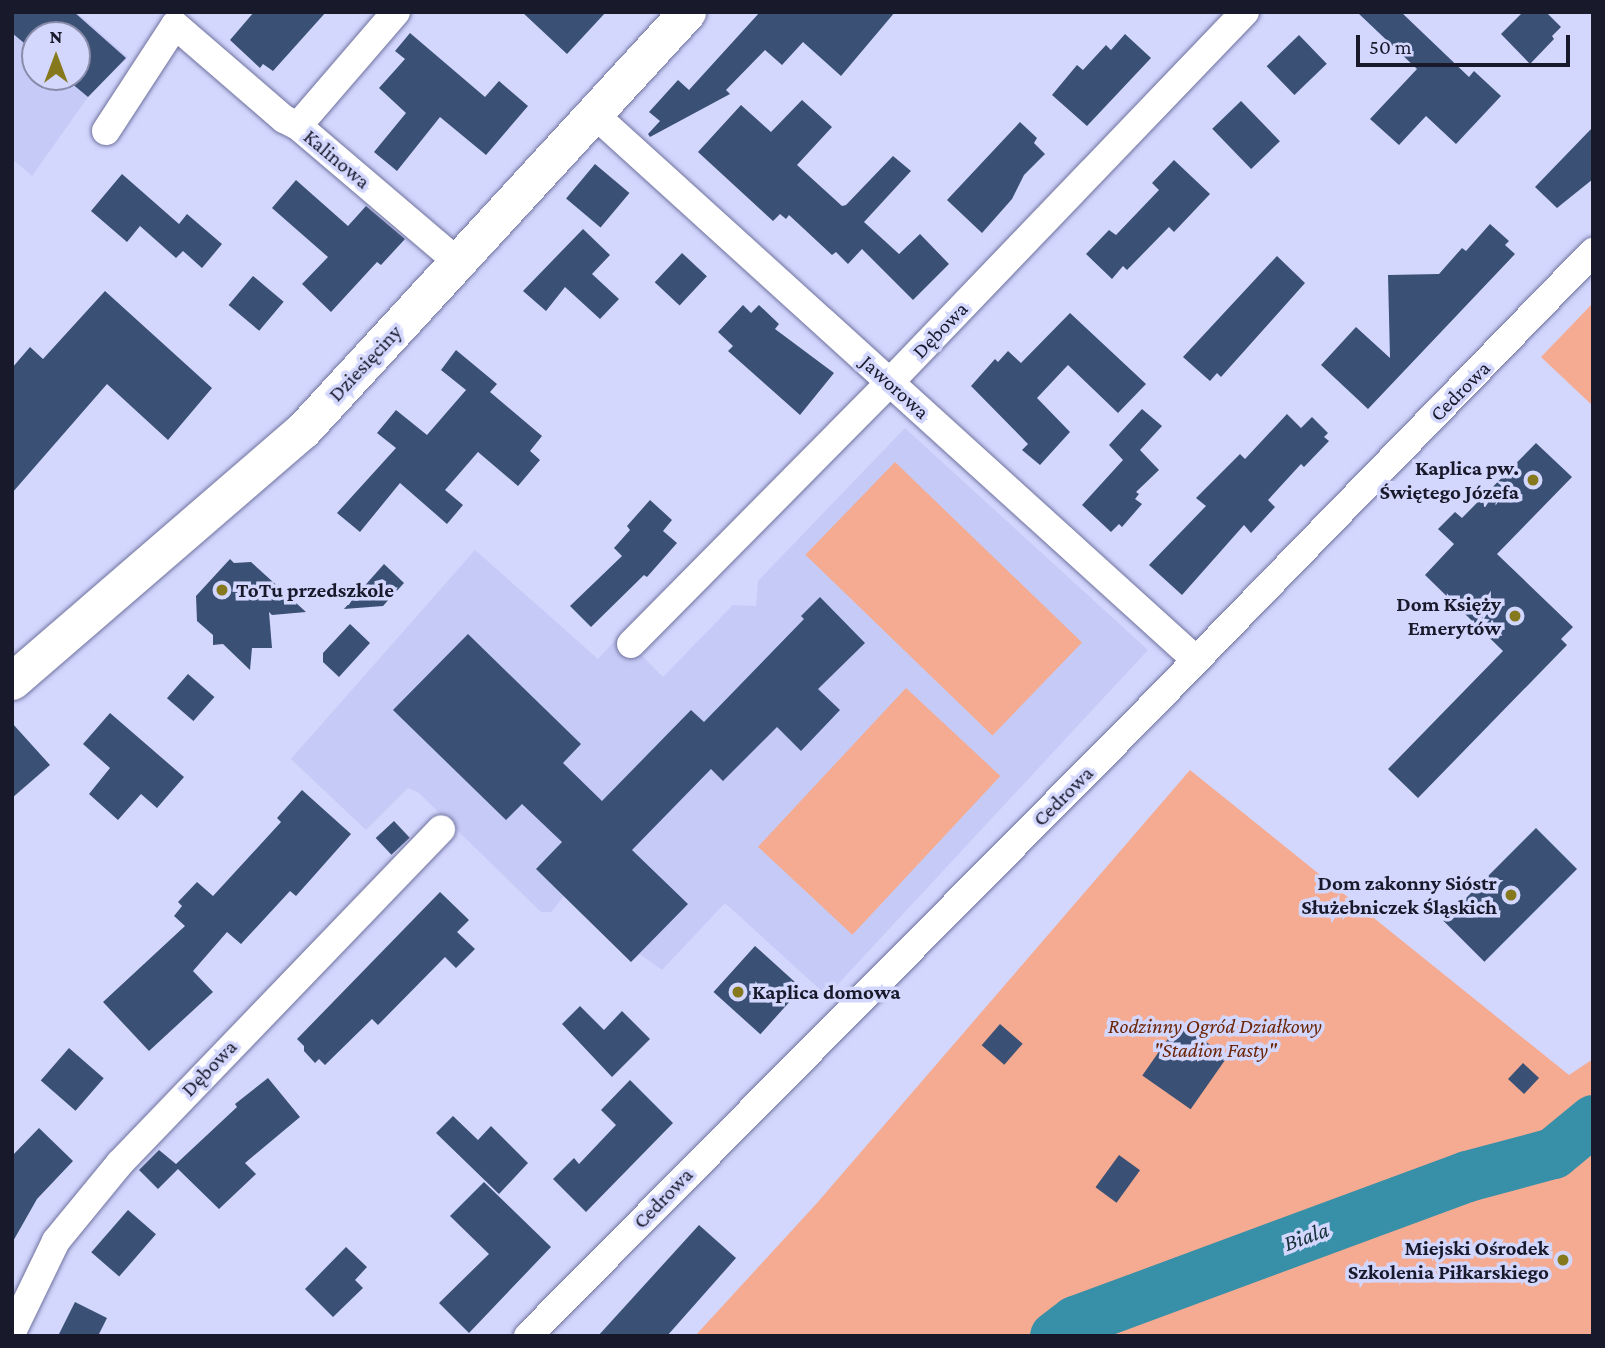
<!DOCTYPE html>
<meta charset="utf-8">
<style>
body{margin:0}
#map{position:relative;width:1605px;height:1348px;overflow:hidden;background:#d3d7fe;font-family:"Crimson Pro",serif}
div>[style]{position:absolute}
[style*='--x']{left:calc(var(--x)*1px);top:calc(var(--y)*1px);width:calc(var(--w)*1px);rotate:calc(var(--a)*1deg)}
.built>*{inset:0;background:#c6caf6}
.green>*{inset:0;background:#f4ab91;transform-origin:0 0}
.river>*{height:51px;margin:-25.5px;padding:0 25.5px;transform-origin:25.5px;border-radius:25.5px;background:#378fa8}
.building>*{inset:0;background:#3a5075;transform-origin:0 0}
.roads{filter:drop-shadow(0 0 2px #6f729d) drop-shadow(0 0 2px #6f729d)}
.minor>*{height:28px;margin:-14px;padding:0 14px;transform-origin:14px;border-radius:14px;background:#fff}
.tertiary>*{height:37px;margin:-18.5px;padding:0 18.5px;transform-origin:18.5px;border-radius:18.5px;background:#fff}
.dots>*{width:19px;height:19px;translate:-50% -50%;box-sizing:border-box;border:4px solid #d3d7fe;border-radius:50%}
span{translate:-50% -50%;white-space:nowrap;text-align:center;line-height:1.15;-webkit-text-stroke:7px #d3d7fe;paint-order:stroke}
.street-label{font-size:21px;color:#18192a}
.poi-label{font-size:21px;color:#18192a;font-weight:700}
.right{translate:-100% -50%;text-align:right}
.left{translate:0 -50%;text-align:left}
.park-label{font-size:21px;color:#6c2506;font-style:italic}
.water-label{font-size:23px;color:#142f37;font-style:italic}
.frame{position:absolute;inset:0;border:14px solid #18192a;pointer-events:none}
.north{position:absolute;left:21px;top:21px;width:70px;height:70px;box-sizing:border-box;background:#d3d7fe;border:2px solid #888ba9;border-radius:50%;rotate:0deg;font-size:19px;font-weight:700;line-height:28px;text-align:center;color:#18192a}
.north::after{content:'';display:block;margin:auto;width:24px;height:32px;background:#86781d;clip-path:polygon(50% 0,100% 100%,50% 72%,0 100%)}
.scale{position:absolute;left:1356px;top:35px;width:214px;height:32px;box-sizing:border-box;border:4px solid #18192a;border-top:0;padding-left:9px;font-size:21px;line-height:24px;white-space:nowrap;color:#18192a;-webkit-text-stroke:5px #d3d7fe;paint-order:stroke}
</style>
<div id="map">
<div class="built">
<div style="clip-path:polygon(evenodd,12px 12px,76px 12px,128px 57px,88px 97px,32px 176px,12px 159px,12px 12px,35px 35px,77px 35px,77px 77px,35px 77px,35px 35px)"></div>
<div style="clip-path:polygon(905px 428px,1148px 650px,827px 996px,725px 903px,662px 970px,640px 954px,631px 962px,564px 896px,551px 912px,541px 912px,418px 792px,408px 788px,366px 830px,291px 759px,475px 550px,598px 659px,621px 634px,663px 677px,733px 605px,756px 606px,758px 581px)"></div>
</div>
<div class="green">
<div style="clip-path:polygon(1593px 303px,1593px 406px,1541px 357px)"></div>
<div style="left:895px;top:462px;width:260px;height:129px;rotate:44deg"></div>
<div style="left:906px;top:688px;width:129px;height:217px;rotate:43deg"></div>
<div style="clip-path:polygon(1190px 770px,1569px 1075px,1593px 1059px,1593px 1336px,695px 1336px,817px 1203px)"></div>
</div>
<div class="river">
<div style="--x:1055;--y:1336;--w:25;--a:-37"></div>
<div style="--x:1075;--y:1321;--w:418;--a:-20.3"></div>
<div style="--x:1467;--y:1176;--w:89;--a:-15"></div>
<div style="--x:1553;--y:1153;--w:52;--a:-39.5"></div>
</div>
<div class="building">
<div style="clip-path:polygon(12px 12px,74px 12px,126px 58px,88px 97px,64px 77px,77px 77px,77px 35px,35px 35px,35px 52px,12px 33px)"></div>
<div style="clip-path:polygon(254px 12px,326px 12px,273px 71px,263px 64px,260px 68px,230px 40px)"></div>
<div style="clip-path:polygon(522px 12px,606px 12px,567px 54px)"></div>
<div style="clip-path:polygon(760px 12px,895px 12px,841px 76px,803px 42px,782px 65px,765px 50px,726px 90px,730px 94px,650px 137px,648px 134px,660px 121px,649px 112px,678px 80px,689px 90px)"></div>
<div style="clip-path:polygon(1357px 12px,1401px 12px,1469px 77px,1474px 71px,1501px 96px,1456px 144px,1426px 116px,1399px 145px,1370px 119px,1417px 69px)"></div>
<div style="clip-path:polygon(1523px 12px,1546px 12px,1561px 27px,1552px 36px,1554px 39px,1530px 64px,1501px 34px)"></div>
<div style="clip-path:polygon(410px 33px,485px 97px,499px 81px,528px 106px,486px 155px,440px 117px,397px 171px,374px 152px,406px 113px,379px 88px,405px 59px,395px 51px)"></div>
<div style="clip-path:polygon(1125px 34px,1151px 58px,1087px 126px,1052px 95px,1077px 65px,1083px 70px,1106px 45px,1111px 50px)"></div>
<div style="left:1299px;top:35px;width:40px;height:45px;rotate:46deg"></div>
<div style="clip-path:polygon(802px 100px,832px 127px,797px 165px,842px 206px,846px 205px,893px 156px,911px 171px,864px 222px,899px 254px,920px 234px,949px 264px,913px 300px,862px 249px,848px 264px,836px 252px,832px 255px,789px 215px,786px 219px,780px 214px,773px 221px,698px 152px,741px 105px,771px 132px)"></div>
<div style="left:1241px;top:101px;width:56px;height:40px;rotate:46deg"></div>
<div style="clip-path:polygon(1020px 122px,1037px 138px,1034px 143px,1045px 154px,1024px 175px,1012px 199px,982px 233px,947px 200px)"></div>
<div style="clip-path:polygon(1593px 127px,1593px 179px,1557px 208px,1535px 187px)"></div>
<div style="clip-path:polygon(1174px 160px,1210px 194px,1174px 232px,1169px 227px,1127px 270px,1123px 266px,1112px 279px,1086px 254px,1109px 230px,1116px 235px,1159px 190px,1152px 183px)"></div>
<div style="left:595px;top:164px;width:45px;height:45px;rotate:40deg"></div>
<div style="clip-path:polygon(122px 174px,179px 224px,187px 214px,222px 244px,202px 268px,183px 251px,176px 258px,140px 226px,127px 242px,91px 211px)"></div>
<div style="clip-path:polygon(296px 180px,348px 226px,366px 206px,405px 239px,381px 265px,377px 262px,331px 312px,302px 284px,328px 257px,272px 208px)"></div>
<div style="clip-path:polygon(1490px 224px,1509px 241px,1505px 245px,1515px 254px,1368px 409px,1321px 365px,1356px 327px,1390px 358px,1388px 275px,1439px 274px,1462px 248px,1466px 251px)"></div>
<div style="clip-path:polygon(583px 229px,610px 255px,592px 274px,619px 299px,600px 319px,565px 287px,546px 311px,523px 291px)"></div>
<div style="left:682px;top:253px;width:34px;height:40px;rotate:43deg"></div>
<div style="clip-path:polygon(1277px 256px,1305px 283px,1221px 377px,1217px 373px,1210px 381px,1183px 357px)"></div>
<div style="left:253px;top:276px;width:40px;height:38px;rotate:40deg"></div>
<div style="clip-path:polygon(105px 291px,212px 388px,168px 440px,107px 384px,12px 493px,12px 368px,30px 347px,43px 359px)"></div>
<div style="clip-path:polygon(743px 305px,751px 313px,759px 305px,779px 324px,775px 329px,834px 373px,800px 415px,728px 351px,733px 346px,718px 332px)"></div>
<div style="clip-path:polygon(1070px 313px,1146px 384px,1118px 413px,1068px 365px,1037px 398px,1070px 432px,1040px 465px,1022px 450px,1028px 444px,971px 386px,995px 359px,998px 362px,1008px 351px,1021px 363px)"></div>
<div style="clip-path:polygon(456px 350px,497px 384px,490px 392px,542px 436px,530px 451px,540px 460px,518px 486px,478px 452px,445px 490px,463px 505px,447px 524px,400px 483px,360px 532px,337px 513px,396px 448px,377px 433px,396px 410px,427px 435px,466px 390px,441px 370px)"></div>
<div style="clip-path:polygon(1142px 409px,1162px 426px,1140px 450px,1159px 470px,1136px 492px,1139px 494px,1135px 499px,1142px 504px,1122px 527px,1119px 524px,1111px 532px,1082px 505px,1123px 460px,1109px 445px)"></div>
<div style="clip-path:polygon(1287px 414px,1301px 428px,1312px 417px,1328px 433px,1324px 437px,1329px 441px,1304px 467px,1301px 464px,1268px 500px,1275px 507px,1251px 533px,1244px 525px,1182px 595px,1149px 565px,1206px 506px,1196px 498px,1240px 454px,1245px 459px)"></div>
<div style="clip-path:polygon(1536px 443px,1572px 477px,1497px 554px,1573px 627px,1561px 639px,1567px 645px,1418px 798px,1388px 769px,1503px 651px,1425px 575px,1454px 544px,1438px 529px,1455px 512px,1462px 518px)"></div>
<div style="clip-path:polygon(650px 500px,672px 520px,663px 531px,677px 543px,647px 577px,644px 575px,591px 627px,570px 606px,622px 556px,614px 548px,630px 530px,627px 526px)"></div>
<div style="clip-path:polygon(230px 559px,234px 563px,251px 562px,306px 612px,272px 615px,269px 612px,272px 648px,252px 648px,250px 670px,223px 644px,213px 645px,213px 635px,197px 621px,196px 596px)"></div>
<div style="clip-path:polygon(384px 564px,404px 583px,383px 606px,344px 609px)"></div>
<div style="clip-path:polygon(820px 597px,865px 643px,818px 689px,840px 710px,801px 751px,777px 727px,723px 781px,711px 769px,632px 850px,688px 904px,631px 962px,536px 869px,562px 842px,522px 804px,506px 820px,393px 710px,468px 634px,581px 744px,563px 763px,602px 801px,691px 710px,704px 722px,804px 619px,801px 616px)"></div>
<div style="clip-path:polygon(350px 624px,370px 643px,339px 677px,323px 662px,323px 653px)"></div>
<div style="left:188px;top:674px;width:35px;height:32px;rotate:41deg"></div>
<div style="clip-path:polygon(110px 713px,184px 777px,157px 808px,141px 794px,118px 820px,89px 794px,110px 768px,83px 744px)"></div>
<div style="clip-path:polygon(12px 723px,50px 765px,12px 798px)"></div>
<div style="clip-path:polygon(302px 790px,351px 834px,296px 896px,290px 891px,241px 944px,227px 932px,193px 971px,213px 992px,149px 1051px,103px 1002px,185px 926px,174px 916px,182px 906px,178px 902px,197px 882px,213px 896px,281px 822px,277px 818px)"></div>
<div style="left:394px;top:821px;width:23px;height:25px;rotate:47deg"></div>
<div style="left:1536px;top:828px;width:58px;height:131px;rotate:45deg"></div>
<div style="clip-path:polygon(440px 892px,469px 920px,457px 932px,475px 949px,456px 968px,445px 957px,378px 1025px,372px 1019px,325px 1065px,319px 1059px,315px 1063px,304px 1051px,304px 1046px,297px 1039px)"></div>
<div style="left:755px;top:946px;width:63px;height:62px;rotate:42deg"></div>
<div style="clip-path:polygon(580px 1006px,604px 1030px,622px 1011px,650px 1039px,612px 1077px,562px 1024px)"></div>
<div style="left:1179px;top:1023px;width:59px;height:64px;rotate:35deg"></div>
<div style="left:1000px;top:1024px;width:30px;height:28px;rotate:41deg"></div>
<div style="left:69px;top:1048px;width:46px;height:43px;rotate:41deg"></div>
<div style="left:1523px;top:1063px;width:22px;height:22px;rotate:43deg"></div>
<div style="clip-path:polygon(268px 1078px,300px 1117px,245px 1163px,256px 1174px,219px 1209px,178px 1169px,158px 1189px,139px 1170px,159px 1150px,176px 1164px,237px 1107px,235px 1104px)"></div>
<div style="clip-path:polygon(630px 1080px,673px 1123px,586px 1212px,553px 1179px,574px 1158px,579px 1164px,616px 1125px,601px 1110px)"></div>
<div style="clip-path:polygon(453px 1116px,478px 1140px,491px 1126px,528px 1163px,499px 1194px,436px 1133px)"></div>
<div style="clip-path:polygon(39px 1128px,73px 1161px,37px 1199px,12px 1243px,12px 1156px)"></div>
<div style="left:1119px;top:1155px;width:26px;height:40px;rotate:36deg"></div>
<div style="clip-path:polygon(484px 1182px,551px 1247px,469px 1333px,439px 1303px,489px 1254px,450px 1216px)"></div>
<div style="left:128px;top:1210px;width:37px;height:56px;rotate:41deg"></div>
<div style="clip-path:polygon(699px 1225px,736px 1258px,667px 1336px,598px 1336px)"></div>
<div style="clip-path:polygon(346px 1247px,367px 1267px,355px 1280px,363px 1288px,333px 1317px,305px 1289px)"></div>
<div style="clip-path:polygon(75px 1302px,107px 1318px,98px 1336px,58px 1336px)"></div>
</div>
<div class="roads">
<div class="minor">
<div style="--x:396;--y:12;--w:150;--a:130.7"></div>
<div style="--x:298;--y:126;--w:210;--a:40.4"></div>
<div style="--x:594;--y:114;--w:813;--a:42.21"></div>
<div style="--x:106;--y:131;--w:126;--a:-56.9"></div>
<div style="--x:175;--y:25;--w:144;--a:40.8"></div>
<div style="--x:284;--y:119;--w:16;--a:27"></div>
<div style="--x:631;--y:644;--w:368;--a:-45.3"></div>
<div style="--x:890;--y:382;--w:513;--a:-46.19"></div>
<div style="--x:12;--y:1332;--w:101;--a:-64.2"></div>
<div style="--x:56;--y:1241;--w:101;--a:-50.6"></div>
<div style="--x:120;--y:1163;--w:463;--a:-46.1"></div>
<div style="--x:528;--y:1336;--w:874;--a:-45.28"></div>
<div style="--x:1143;--y:715;--w:646;--a:-45.82"></div>
</div>
<div class="tertiary">
<div style="--x:12;--y:681;--w:384;--a:-40.8"></div>
<div style="--x:303;--y:430;--w:568;--a:-47.43"></div>
</div>
</div>
<div class="dots">
<div style="left:1533px;top:480px;background:#86781d"></div>
<div style="left:222px;top:590px;background:#86781d"></div>
<div style="left:1515px;top:616px;background:#86781d"></div>
<div style="left:1511px;top:895px;background:#86781d"></div>
<div style="left:738px;top:992px;background:#86781d"></div>
<div style="left:1563px;top:1260px;background:#86781d"></div>
</div>
<div class="street-label">
<span style="left:337px;top:159px;rotate:40deg">Kalinowa</span>
<span style="left:940px;top:330px;rotate:-46deg">Dębowa</span>
<span style="left:365px;top:363px;rotate:-47deg">Dziesięciny</span>
<span style="left:895px;top:387px;rotate:42deg">Jaworowa</span>
<span style="left:1460px;top:391px;rotate:-45deg">Cedrowa</span>
<span style="left:1063px;top:796px;rotate:-45deg">Cedrowa</span>
<span style="left:209px;top:1068px;rotate:-46deg">Dębowa</span>
<span style="left:663px;top:1198px;rotate:-46deg">Cedrowa</span>
</div>
<div class="poi-label">
<span class="right" style="left:1519px;top:480px">Kaplica pw.<br>Świętego Józefa</span>
<span class="left" style="left:236px;top:590px">ToTu przedszkole</span>
<span class="right" style="left:1501px;top:616px">Dom Księży<br>Emerytów</span>
<span class="right" style="left:1497px;top:895px">Dom zakonny Sióstr<br>Służebniczek Śląskich</span>
<span class="left" style="left:752px;top:992px">Kaplica domowa</span>
<span class="right" style="left:1549px;top:1260px">Miejski Ośrodek<br>Szkolenia Piłkarskiego</span>
</div>
<div class="park-label">
<span style="left:1215px;top:1038px">Rodzinny Ogród Działkowy<br>"Stadion Fasty"</span>
</div>
<div class="water-label">
<span style="left:1306px;top:1236px;rotate:-20deg">Biala</span>
</div>
<div class="frame"></div>
<div class="north">N</div>
<div class="scale">50 m</div>
</div>
